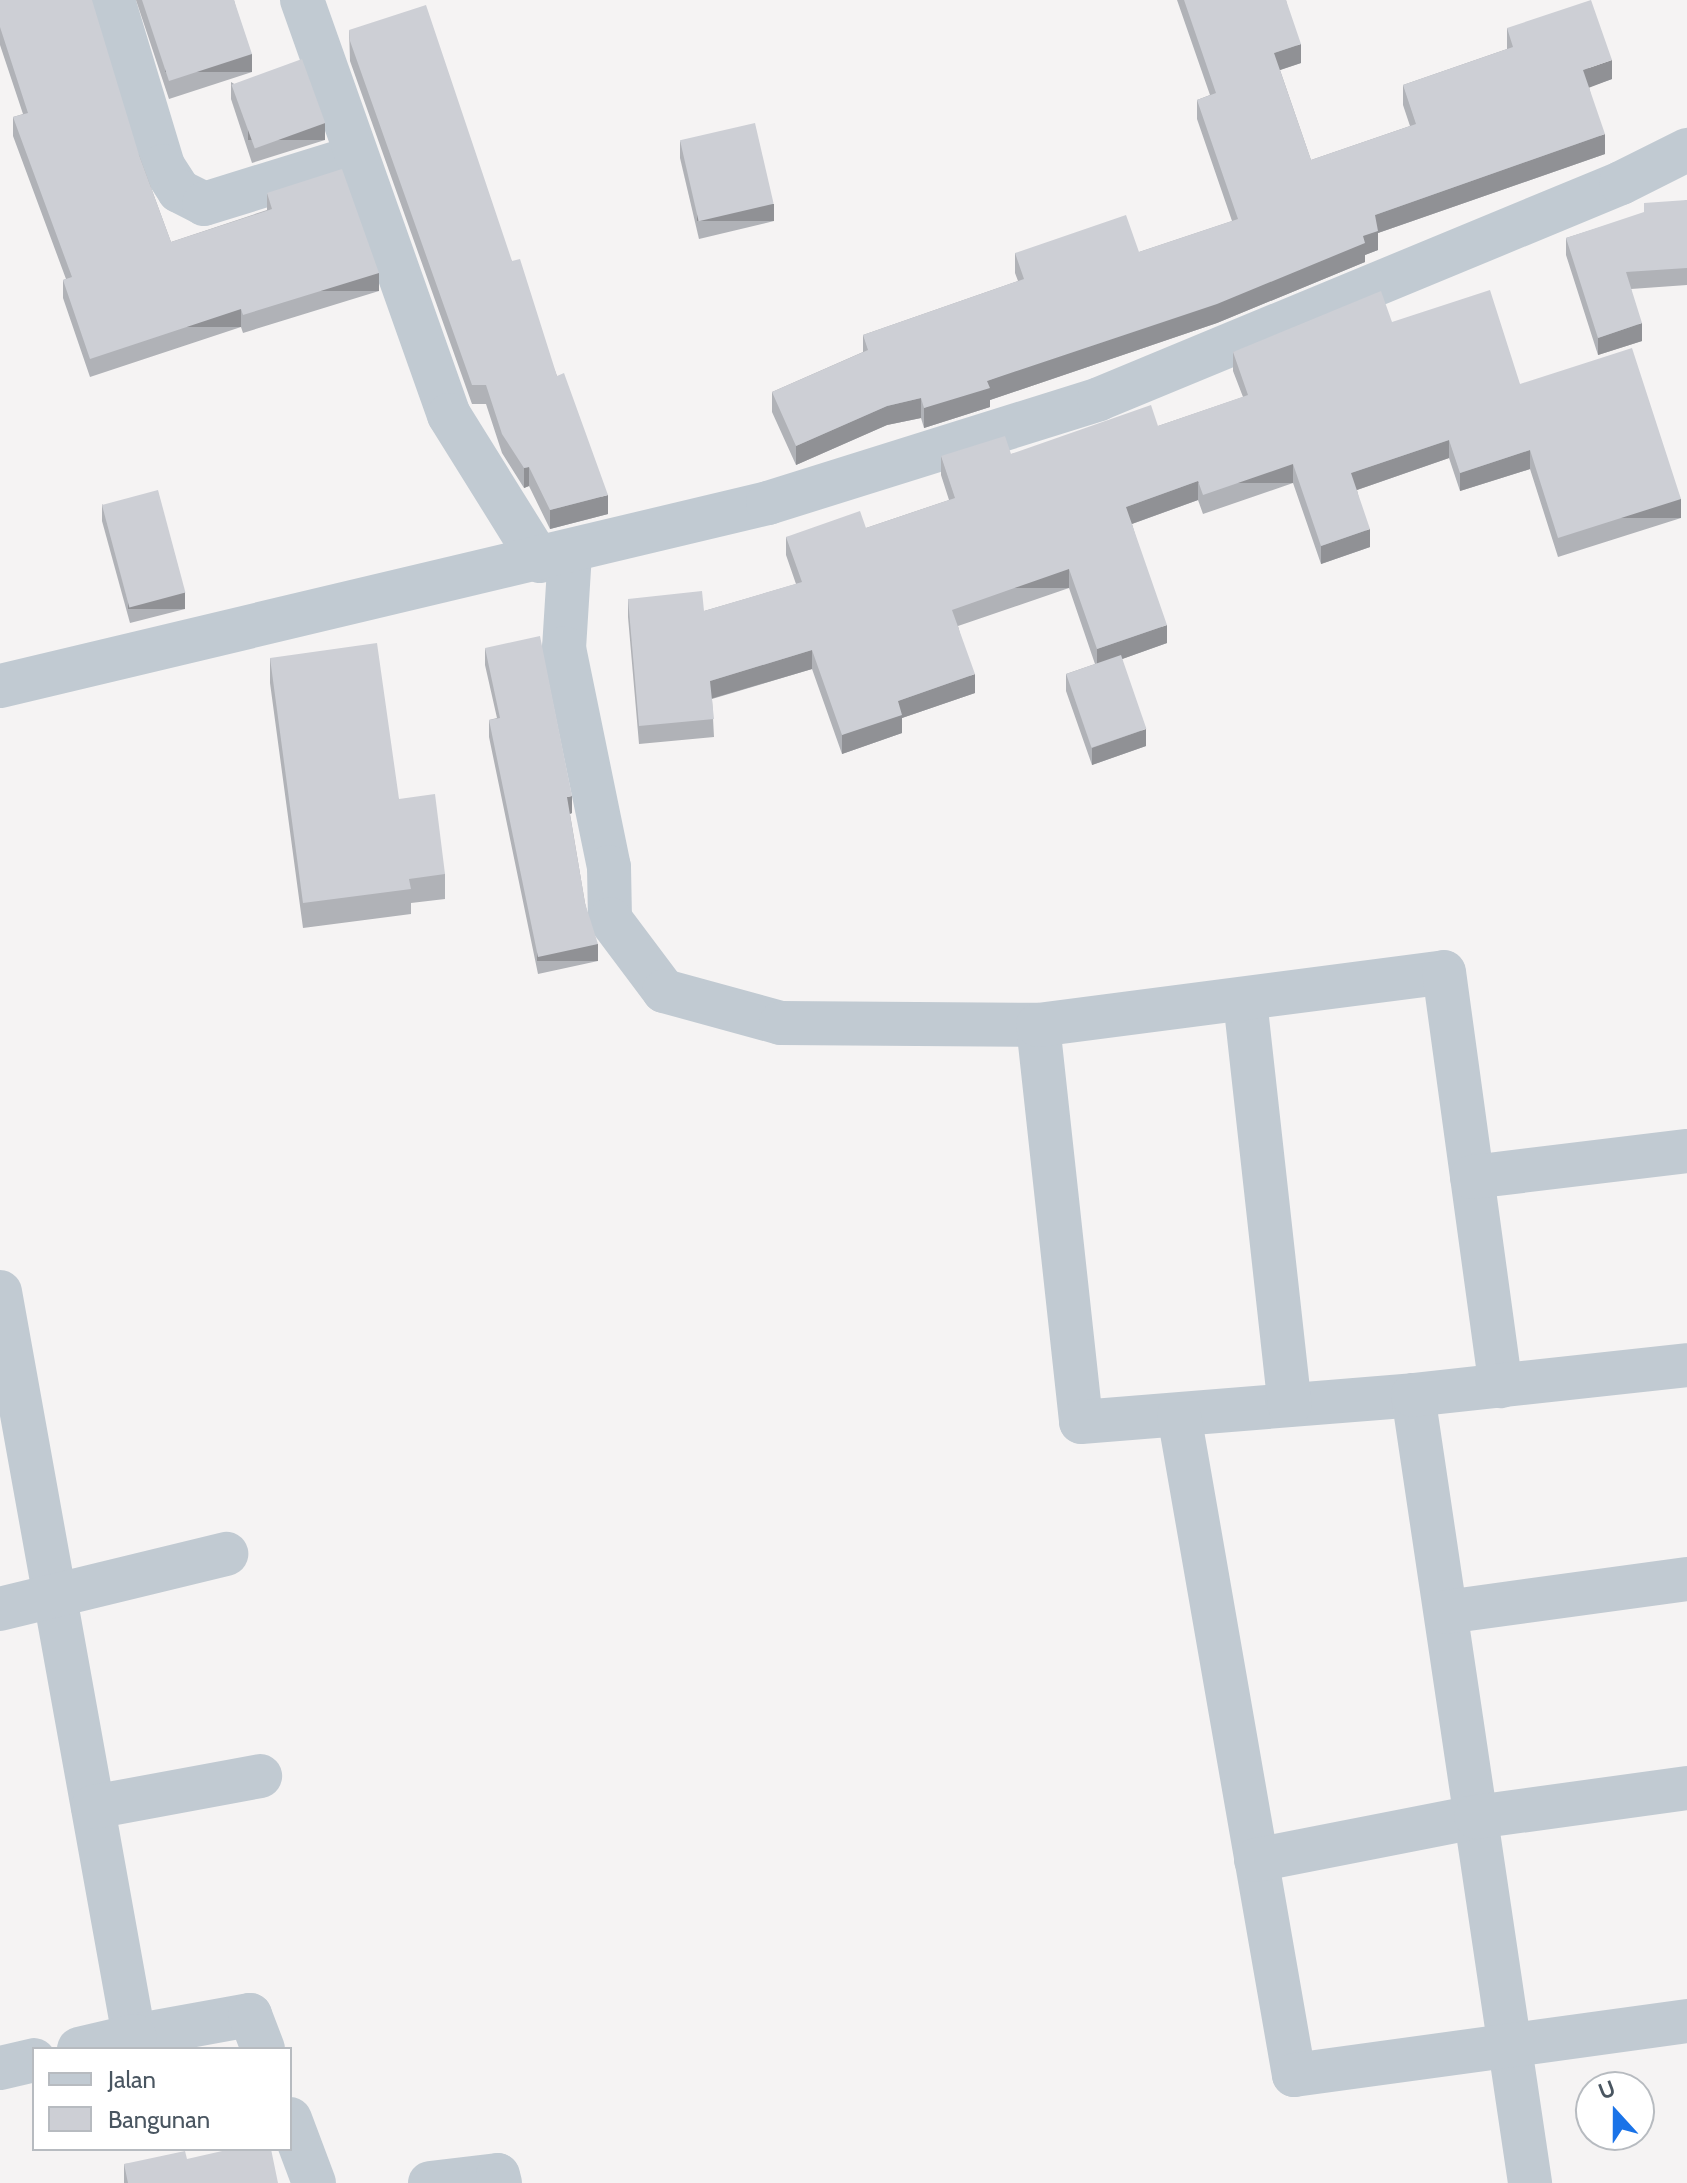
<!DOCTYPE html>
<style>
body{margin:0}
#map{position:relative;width:1687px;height:2183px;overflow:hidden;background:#f5f3f3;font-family:Cabin,sans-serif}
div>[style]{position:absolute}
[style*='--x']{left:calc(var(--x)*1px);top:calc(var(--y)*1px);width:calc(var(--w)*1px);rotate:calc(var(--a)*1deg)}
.street>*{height:44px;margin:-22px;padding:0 22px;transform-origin:22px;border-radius:22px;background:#c1cad2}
.wall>*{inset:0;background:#b0b2b7}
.shaded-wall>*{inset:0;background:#909195;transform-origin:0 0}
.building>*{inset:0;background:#cdcfd5;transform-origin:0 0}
span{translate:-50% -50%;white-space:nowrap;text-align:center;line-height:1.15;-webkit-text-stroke:7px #fff;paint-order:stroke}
.legend{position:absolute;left:32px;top:2047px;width:260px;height:104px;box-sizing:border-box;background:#fff;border:2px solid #b7bbc0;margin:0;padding:10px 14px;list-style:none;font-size:24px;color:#4a5661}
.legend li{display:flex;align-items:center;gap:16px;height:40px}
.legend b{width:40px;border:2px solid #b7bbc0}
.north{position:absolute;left:1575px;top:2071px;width:80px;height:80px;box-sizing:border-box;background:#fff;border:2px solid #b7bbc0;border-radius:50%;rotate:339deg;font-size:22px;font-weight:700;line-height:32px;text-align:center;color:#4a5661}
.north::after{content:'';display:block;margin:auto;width:28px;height:36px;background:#1a73e8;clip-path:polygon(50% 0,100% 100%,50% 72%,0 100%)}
</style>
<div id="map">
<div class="street">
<div style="--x:113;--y:0;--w:173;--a:73.2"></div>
<div style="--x:163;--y:166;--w:30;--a:57"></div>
<div style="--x:179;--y:191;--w:28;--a:27"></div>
<div style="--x:204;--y:204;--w:159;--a:-17.2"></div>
<div style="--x:302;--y:0;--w:440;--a:70.5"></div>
<div style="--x:449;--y:415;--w:172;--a:58.1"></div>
<div style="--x:570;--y:553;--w:95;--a:93.6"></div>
<div style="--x:564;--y:648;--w:224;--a:78.4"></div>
<div style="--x:609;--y:867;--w:52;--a:88.9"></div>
<div style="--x:610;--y:919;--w:90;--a:53.1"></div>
<div style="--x:664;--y:991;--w:121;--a:15.3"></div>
<div style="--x:781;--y:1023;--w:257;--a:0.4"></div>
<div style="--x:1038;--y:1025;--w:399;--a:83.8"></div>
<div style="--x:1081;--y:1422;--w:333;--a:-4.6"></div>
<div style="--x:1413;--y:1395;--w:797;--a:81.55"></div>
<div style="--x:0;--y:686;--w:790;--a:-13.4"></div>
<div style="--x:768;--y:503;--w:347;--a:-17.4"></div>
<div style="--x:1099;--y:399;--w:565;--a:-22.48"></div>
<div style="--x:1621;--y:183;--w:74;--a:-26.6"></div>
<div style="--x:1245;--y:1000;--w:407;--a:83.7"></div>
<div style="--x:1038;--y:1025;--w:409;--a:-7.4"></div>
<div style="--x:1444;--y:972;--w:418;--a:82.2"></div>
<div style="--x:1472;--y:1177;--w:217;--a:-6.9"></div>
<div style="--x:0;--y:1292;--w:756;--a:79.79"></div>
<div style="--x:134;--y:2036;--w:118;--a:-10.3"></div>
<div style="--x:250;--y:2015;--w:36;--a:69"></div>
<div style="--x:1413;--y:1395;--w:276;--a:-6.2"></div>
<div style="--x:1179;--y:1415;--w:670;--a:80.12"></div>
<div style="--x:1294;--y:2075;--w:397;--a:-7.8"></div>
<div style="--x:0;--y:1609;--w:233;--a:-13.7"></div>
<div style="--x:1446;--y:1612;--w:243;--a:-7.8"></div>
<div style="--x:93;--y:1807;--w:170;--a:-10.5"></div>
<div style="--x:1256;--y:1860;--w:224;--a:-11.1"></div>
<div style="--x:1476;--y:1817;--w:213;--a:-7.8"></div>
<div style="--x:79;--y:2049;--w:57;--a:-13.3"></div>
<div style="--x:0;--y:2068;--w:35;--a:-13"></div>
<div style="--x:290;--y:2119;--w:68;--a:69.4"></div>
<div style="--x:430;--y:2183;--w:68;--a:-6.7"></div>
<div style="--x:498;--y:2175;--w:8;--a:76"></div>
</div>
<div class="wall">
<div style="clip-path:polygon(0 0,139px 155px,171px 242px,267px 210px,267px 193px,379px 291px,243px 333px,241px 327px,90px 377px,63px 298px,63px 280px,66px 279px,13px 136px,13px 117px,23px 114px,0 45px)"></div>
<div style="clip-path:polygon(136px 0,234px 0,252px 72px,169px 99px)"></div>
<div style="clip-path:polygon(1177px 0,1286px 0,1301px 63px,1280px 70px,1311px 160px,1410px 126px,1403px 105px,1403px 85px,1507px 49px,1507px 28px,1612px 79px,1589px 87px,1605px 154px,1378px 233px,1378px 250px,1365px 255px,1365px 262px,1217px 323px,990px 400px,990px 407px,924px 428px,921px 418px,887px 425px,796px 465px,772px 412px,772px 392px,863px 352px,863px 335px,1018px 281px,1015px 273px,1015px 253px,1139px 252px,1232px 221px,1197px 119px,1197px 100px,1210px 95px)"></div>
<div style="clip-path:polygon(349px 30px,512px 261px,557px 376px,608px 514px,550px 529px,529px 486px,524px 488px,502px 453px,486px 404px,472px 404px,350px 61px)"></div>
<div style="clip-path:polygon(231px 82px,325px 140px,252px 163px,231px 99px)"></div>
<div style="clip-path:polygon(680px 141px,774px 221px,699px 239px,680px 158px)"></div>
<div style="clip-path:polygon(1687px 200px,1687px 285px,1631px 289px,1642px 341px,1598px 355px,1566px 255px,1566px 238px)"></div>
<div style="clip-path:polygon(1392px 322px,1520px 384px,1681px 518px,1558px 557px,1530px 469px,1460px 491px,1449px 458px,1357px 490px,1370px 547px,1321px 564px,1293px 483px,1203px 514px,1198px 500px,1132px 524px,1167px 643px,1122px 659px,1146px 746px,1092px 765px,1066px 691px,1066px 674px,1095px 664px,1069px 588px,958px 626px,975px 693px,902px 718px,902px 733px,842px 754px,812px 669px,712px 699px,714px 737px,639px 744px,628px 617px,628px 599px,704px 611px,796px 584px,786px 555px,786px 537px,866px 528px,949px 500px,941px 475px,941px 456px,1011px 454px,1158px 426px,1243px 397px,1233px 371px,1233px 352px)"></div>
<div style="clip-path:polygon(102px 504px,185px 609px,130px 623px,102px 521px)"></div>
<div style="clip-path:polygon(485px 648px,572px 813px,570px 814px,585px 903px,598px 961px,538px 974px,489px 737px,489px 720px,497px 718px,485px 665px)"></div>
<div style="clip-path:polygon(270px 658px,399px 799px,445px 874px,445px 899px,411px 903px,411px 914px,303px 928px,270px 683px)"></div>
<div style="clip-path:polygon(187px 2159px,278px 2183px,124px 2183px,124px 2164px)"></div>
</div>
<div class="shaded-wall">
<div style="clip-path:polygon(1301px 44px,1301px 63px,1274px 72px,1274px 53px)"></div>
<div style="left:252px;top:54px;width:18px;height:87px;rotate:90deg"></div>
<div style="clip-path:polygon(1612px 60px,1612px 79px,1583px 90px,1583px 70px)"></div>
<div style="left:325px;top:123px;width:17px;height:77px;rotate:90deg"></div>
<div style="clip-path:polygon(1605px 134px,1605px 154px,1378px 233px,1378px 250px,1365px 255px,1365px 262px,1217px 323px,990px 400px,990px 407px,924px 428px,924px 408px,987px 381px,1363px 236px,1375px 215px)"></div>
<div style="left:774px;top:204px;width:17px;height:77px;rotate:90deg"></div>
<div style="left:379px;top:273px;width:18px;height:142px;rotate:90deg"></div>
<div style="left:241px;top:309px;width:18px;height:159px;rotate:90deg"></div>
<div style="clip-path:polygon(1642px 323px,1642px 341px,1598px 355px,1598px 338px)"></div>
<div style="clip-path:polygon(921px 398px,921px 418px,887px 425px,796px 465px,796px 446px,887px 406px)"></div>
<div style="clip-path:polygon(1449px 440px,1449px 458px,1351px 492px,1351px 473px)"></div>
<div style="clip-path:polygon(1530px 450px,1530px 469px,1460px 491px,1460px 473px)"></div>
<div style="left:1293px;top:464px;width:19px;height:95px;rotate:90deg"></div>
<div style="clip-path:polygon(529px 467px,529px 486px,524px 488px,524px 468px)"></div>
<div style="clip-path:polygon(1198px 481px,1198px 500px,1126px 526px,1126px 507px)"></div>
<div style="clip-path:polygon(608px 495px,608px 514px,550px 529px,550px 510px)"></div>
<div style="left:1681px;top:499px;width:19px;height:129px;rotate:90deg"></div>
<div style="clip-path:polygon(1370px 529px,1370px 547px,1321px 564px,1321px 546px)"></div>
<div style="left:1069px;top:569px;width:19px;height:124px;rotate:90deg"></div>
<div style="left:185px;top:592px;width:17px;height:57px;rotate:90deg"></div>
<div style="clip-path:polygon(1167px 625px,1167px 643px,1097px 668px,1097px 649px)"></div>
<div style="clip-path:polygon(812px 650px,812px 669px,710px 699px,710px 681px)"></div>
<div style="clip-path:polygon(975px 674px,975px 693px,902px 718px,902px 733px,842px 754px,842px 735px,898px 701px)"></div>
<div style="clip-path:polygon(1146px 729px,1146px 746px,1092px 765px,1092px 748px)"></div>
<div style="clip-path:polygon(572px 796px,572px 813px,567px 815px,567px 797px)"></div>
<div style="left:598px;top:944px;width:17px;height:61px;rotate:90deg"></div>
</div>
<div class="building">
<div style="clip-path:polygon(0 0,92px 0,139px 155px,171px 242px,272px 209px,267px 193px,342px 169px,379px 273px,243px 315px,241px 309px,90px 359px,63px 280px,72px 277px,13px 117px,28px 113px,0 27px)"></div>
<div style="clip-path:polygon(142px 0,234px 0,252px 54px,169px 81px)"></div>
<div style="clip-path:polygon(1184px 0,1286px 0,1301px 44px,1274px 53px,1311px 160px,1416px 124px,1403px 85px,1513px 47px,1507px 28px,1591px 0,1612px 60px,1583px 70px,1605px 134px,1375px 215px,1378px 231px,1363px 236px,1365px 243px,1217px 304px,987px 381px,990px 388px,924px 408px,921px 398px,887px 406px,796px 446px,772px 392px,868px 350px,863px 335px,1024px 279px,1015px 253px,1126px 215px,1139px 252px,1238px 219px,1197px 100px,1216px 93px)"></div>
<div style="clip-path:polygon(426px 5px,512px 261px,520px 259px,557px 376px,564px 373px,608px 495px,550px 510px,529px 467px,524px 468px,502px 434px,486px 385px,472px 385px,350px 41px,349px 30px)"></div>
<div style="left:302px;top:59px;width:68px;height:75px;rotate:70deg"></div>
<div style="left:755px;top:123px;width:83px;height:77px;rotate:77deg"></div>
<div style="clip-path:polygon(1687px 200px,1687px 268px,1626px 272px,1642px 323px,1598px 338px,1566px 238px,1644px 212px,1644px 203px)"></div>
<div style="clip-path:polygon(1490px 290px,1520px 384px,1632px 348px,1681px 499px,1558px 538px,1530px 450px,1460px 473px,1449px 440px,1351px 473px,1370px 529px,1321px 546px,1293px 464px,1203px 495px,1198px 481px,1126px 507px,1167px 625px,1097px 649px,1069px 569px,952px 610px,975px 674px,898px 701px,902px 715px,842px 735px,812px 650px,710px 681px,714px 719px,639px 726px,628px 599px,702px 591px,704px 611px,802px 582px,786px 537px,860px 511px,866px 528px,955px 498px,941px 456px,1005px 436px,1011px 454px,1151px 405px,1158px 426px,1248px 395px,1233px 352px,1381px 291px,1392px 322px)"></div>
<div style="left:158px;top:490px;width:106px;height:58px;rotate:75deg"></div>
<div style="clip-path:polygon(540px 636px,572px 796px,567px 797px,585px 903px,598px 944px,538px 957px,489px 720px,500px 718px,485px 648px)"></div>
<div style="clip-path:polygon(377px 643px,399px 799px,435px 794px,445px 874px,409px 879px,411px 889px,303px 903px,270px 658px)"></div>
<div style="left:1121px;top:655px;width:78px;height:58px;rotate:71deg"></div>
<div style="clip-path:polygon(231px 2149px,271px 2149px,278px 2183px,128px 2183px,124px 2164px,185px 2151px,187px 2159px)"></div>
</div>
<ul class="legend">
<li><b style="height:10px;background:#c1cad2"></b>Jalan</li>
<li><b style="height:22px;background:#cdcfd5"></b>Bangunan</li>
</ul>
<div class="north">U</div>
</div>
